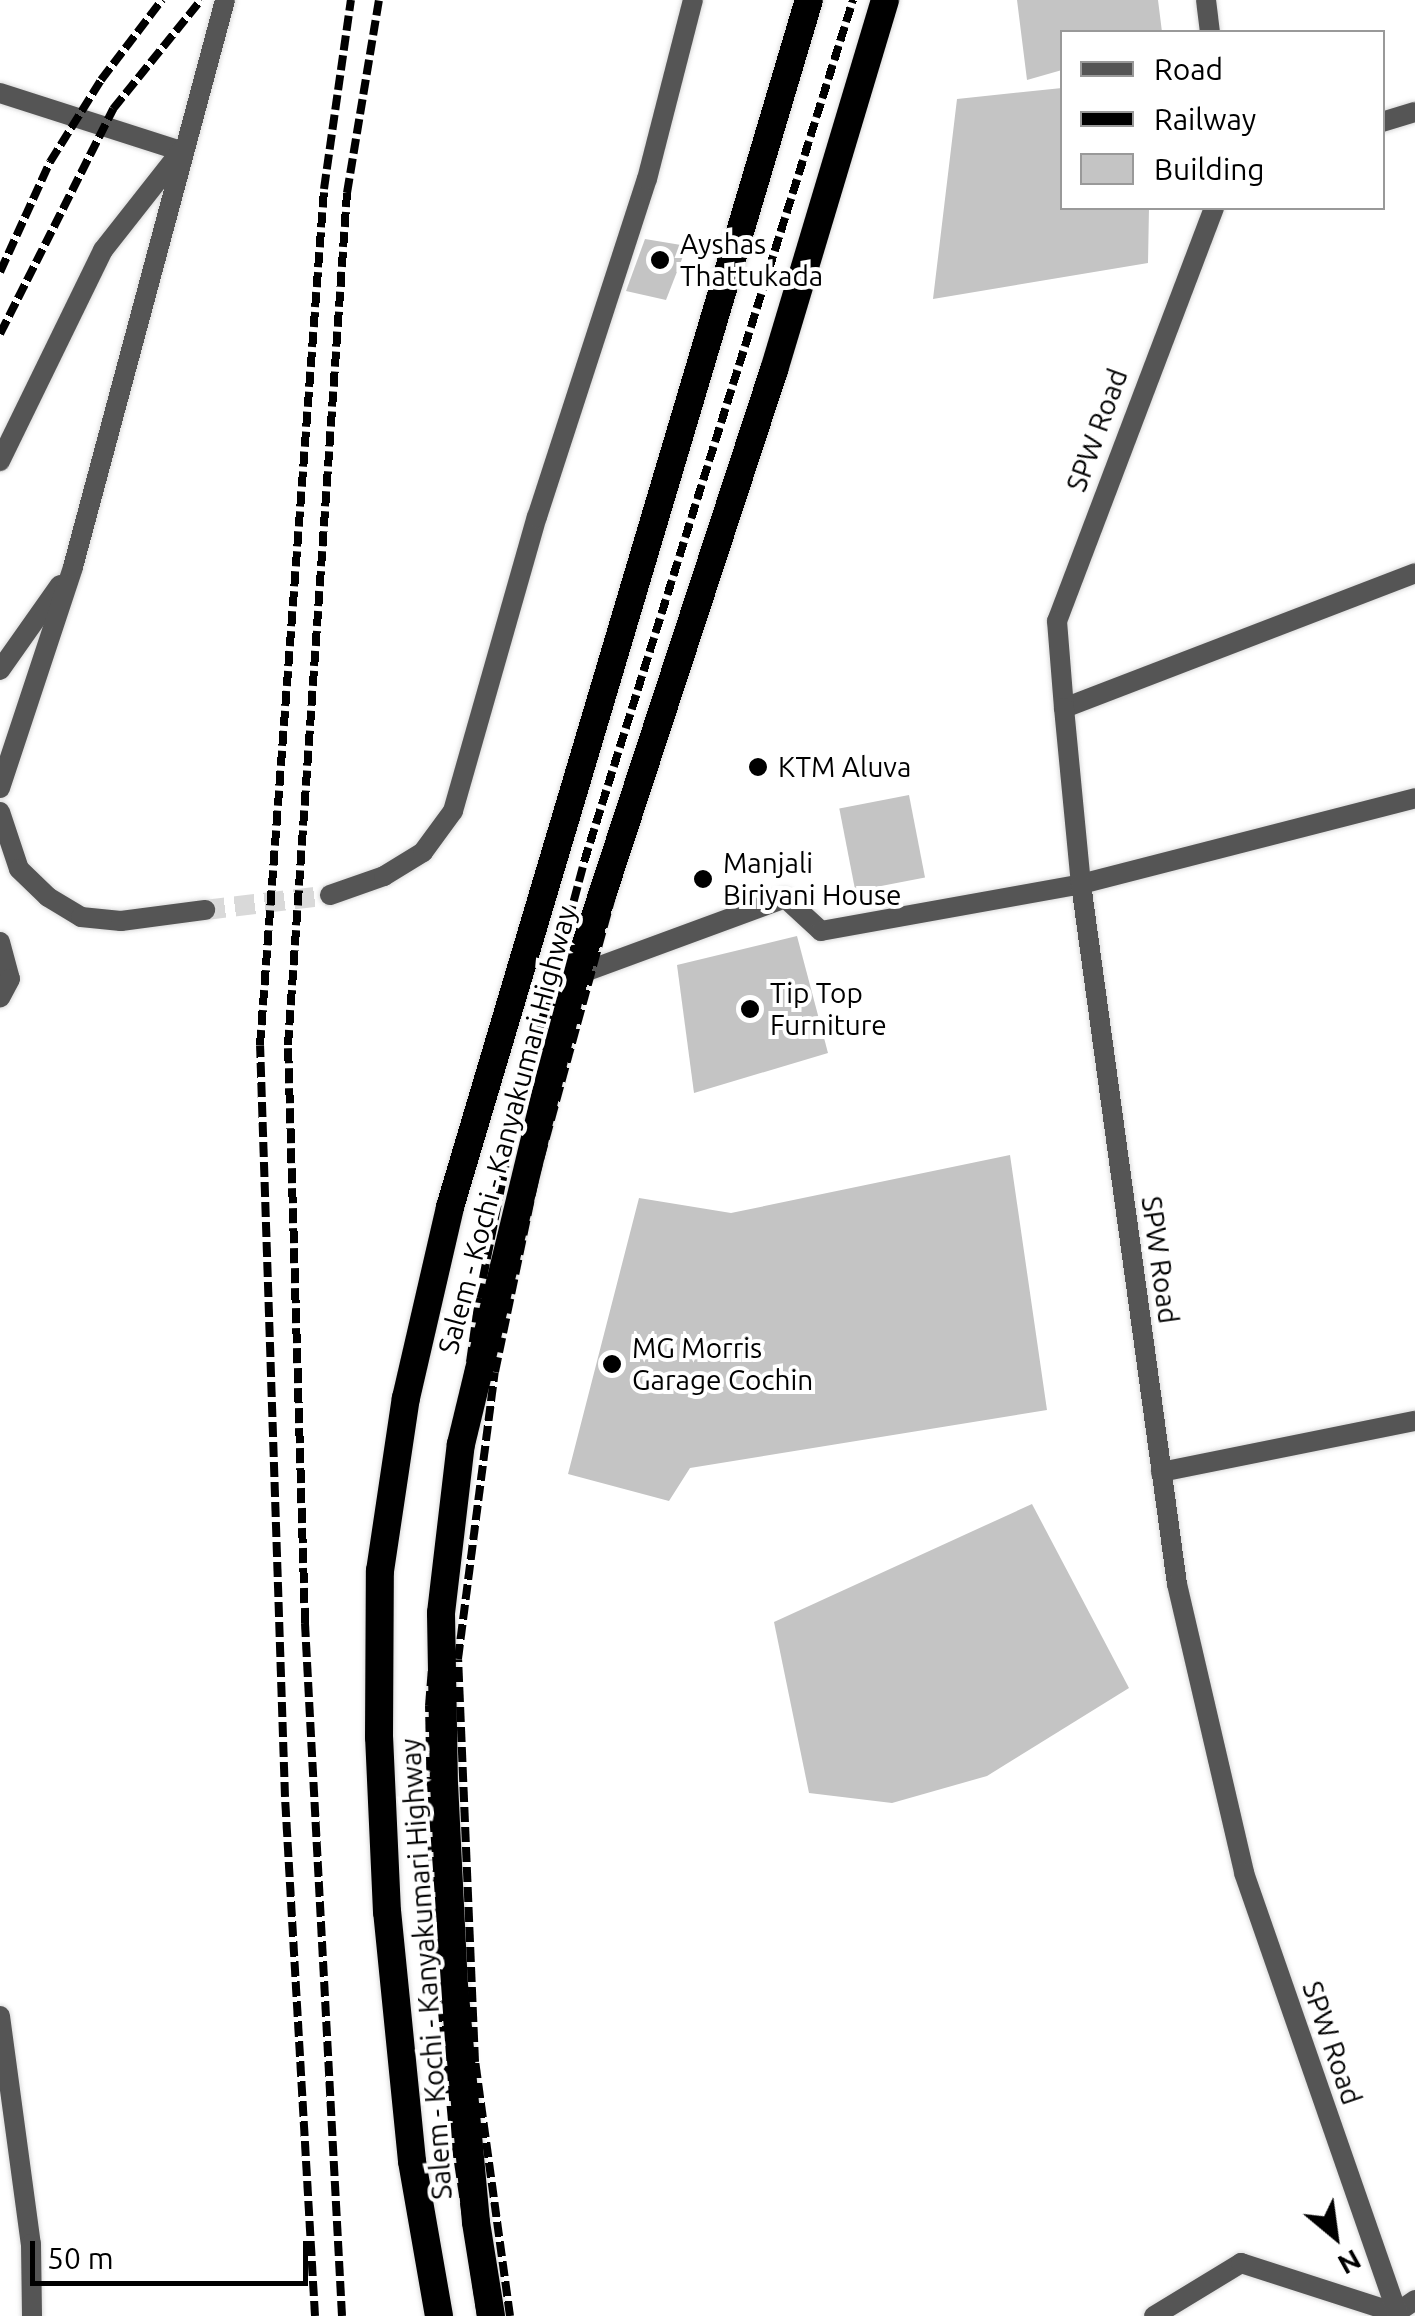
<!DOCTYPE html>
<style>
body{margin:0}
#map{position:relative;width:1415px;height:2316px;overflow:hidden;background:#fff;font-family:Ubuntu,sans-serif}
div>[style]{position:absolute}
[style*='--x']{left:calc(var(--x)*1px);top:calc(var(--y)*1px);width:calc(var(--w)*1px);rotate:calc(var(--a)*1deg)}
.building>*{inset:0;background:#c4c4c4;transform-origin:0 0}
.minor-tunnel>*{height:20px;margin-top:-10px;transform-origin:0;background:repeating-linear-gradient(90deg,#d9d9d9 0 20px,transparent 0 30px)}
.roads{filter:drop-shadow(0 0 2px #dbdbdb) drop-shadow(0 0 2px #dbdbdb)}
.minor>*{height:20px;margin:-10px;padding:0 10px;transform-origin:10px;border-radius:10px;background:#555}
.tertiary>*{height:20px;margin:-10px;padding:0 10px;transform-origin:10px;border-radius:10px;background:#555}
.trunk>*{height:28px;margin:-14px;padding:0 14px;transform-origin:14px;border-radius:14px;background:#000}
.rail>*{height:8px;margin-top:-4px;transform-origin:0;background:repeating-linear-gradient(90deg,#000 0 15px,transparent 0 20px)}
.dots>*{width:28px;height:28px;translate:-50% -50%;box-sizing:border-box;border:5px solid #fff;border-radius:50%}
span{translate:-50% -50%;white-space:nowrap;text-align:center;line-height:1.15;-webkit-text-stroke:8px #fff;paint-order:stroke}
.poi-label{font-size:28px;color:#000}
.left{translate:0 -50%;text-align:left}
.street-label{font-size:28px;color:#000}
.legend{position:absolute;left:1060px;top:30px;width:325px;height:180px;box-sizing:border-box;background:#fff;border:2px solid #999;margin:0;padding:12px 18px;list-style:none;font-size:30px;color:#000}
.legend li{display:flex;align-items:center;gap:20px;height:50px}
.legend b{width:50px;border:2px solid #999}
.north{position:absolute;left:1285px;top:2186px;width:100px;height:100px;-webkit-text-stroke:8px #fff;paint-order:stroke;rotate:151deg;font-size:28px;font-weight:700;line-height:40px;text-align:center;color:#000}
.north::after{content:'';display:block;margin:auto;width:35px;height:45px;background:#000;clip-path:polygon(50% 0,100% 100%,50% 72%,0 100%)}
.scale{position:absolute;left:30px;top:2241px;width:278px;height:45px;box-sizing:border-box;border:5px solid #000;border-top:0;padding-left:12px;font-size:30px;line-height:35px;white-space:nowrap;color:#000;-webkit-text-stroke:8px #fff;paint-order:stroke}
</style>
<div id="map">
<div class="building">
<div style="clip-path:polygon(1017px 0,1158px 0,1162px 32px,1062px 32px,1062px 70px,1027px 80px)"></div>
<div style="clip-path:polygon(1062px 88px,1062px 208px,1149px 208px,1148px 263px,933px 299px,957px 99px)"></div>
<div style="clip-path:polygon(645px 239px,687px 246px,666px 300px,626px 291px)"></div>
<div style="left:909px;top:795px;width:84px;height:71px;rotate:79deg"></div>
<div style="clip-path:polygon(797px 936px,828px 1053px,694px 1093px,677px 965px)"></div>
<div style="clip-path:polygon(1010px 1155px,1047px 1410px,690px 1468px,669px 1501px,568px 1474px,639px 1198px,731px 1213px)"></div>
<div style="clip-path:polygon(1032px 1504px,1129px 1688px,987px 1776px,892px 1803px,809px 1793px,774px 1622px)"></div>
</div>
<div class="minor-tunnel">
<div style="--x:205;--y:910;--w:126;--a:-6.8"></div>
</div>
<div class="roads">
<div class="minor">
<div style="--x:0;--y:93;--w:190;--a:17.8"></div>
<div style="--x:181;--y:151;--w:126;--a:128.2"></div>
<div style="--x:103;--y:250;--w:235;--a:116"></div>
<div style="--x:1382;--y:122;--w:34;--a:-17"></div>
<div style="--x:0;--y:670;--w:104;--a:-54.8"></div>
<div style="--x:1064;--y:708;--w:376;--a:-21"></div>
<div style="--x:0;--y:788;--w:233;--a:-71.7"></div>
<div style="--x:73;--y:567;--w:587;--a:-74.99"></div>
<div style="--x:0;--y:812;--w:60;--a:71.6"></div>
<div style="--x:19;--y:869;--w:40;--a:44"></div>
<div style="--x:48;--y:897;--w:39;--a:31"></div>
<div style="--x:81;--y:917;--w:40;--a:5.7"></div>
<div style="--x:121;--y:921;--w:85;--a:-7.5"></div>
<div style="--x:330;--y:895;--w:57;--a:-19.4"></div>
<div style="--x:384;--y:876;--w:46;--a:-31.6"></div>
<div style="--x:423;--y:852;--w:51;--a:-53.8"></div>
<div style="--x:453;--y:811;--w:306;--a:-74.1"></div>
<div style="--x:537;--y:517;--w:355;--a:-72"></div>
<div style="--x:647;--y:179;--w:185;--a:-75.6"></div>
<div style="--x:0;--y:942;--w:38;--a:75"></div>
<div style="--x:10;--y:979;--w:21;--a:118"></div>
<div style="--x:576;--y:975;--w:223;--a:-20.2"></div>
<div style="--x:785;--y:898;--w:49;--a:42.5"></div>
<div style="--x:821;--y:931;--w:264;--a:-10.2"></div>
<div style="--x:1081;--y:884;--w:345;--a:-14.4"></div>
<div style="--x:1161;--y:1472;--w:259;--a:-11.4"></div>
<div style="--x:0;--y:2016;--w:230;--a:82.3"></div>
<div style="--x:31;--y:2244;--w:72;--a:89.2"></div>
<div style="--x:1154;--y:2316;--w:102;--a:-31.3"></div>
<div style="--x:1241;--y:2263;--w:163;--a:17.9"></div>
<div style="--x:1396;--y:2313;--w:23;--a:-34"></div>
</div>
<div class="tertiary">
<div style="--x:1206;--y:0;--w:32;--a:83"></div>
<div style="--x:1214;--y:208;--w:442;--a:110.8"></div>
<div style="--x:1057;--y:621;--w:87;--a:85.4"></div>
<div style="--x:1064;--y:708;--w:177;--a:84.5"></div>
<div style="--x:1081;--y:884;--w:707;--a:82.19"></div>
<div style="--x:1177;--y:1584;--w:297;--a:76.9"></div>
<div style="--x:1244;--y:1873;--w:469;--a:70.8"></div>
</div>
<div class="trunk">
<div style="--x:439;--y:2316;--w:157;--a:-99.9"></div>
<div style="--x:412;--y:2161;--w:250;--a:-95.7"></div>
<div style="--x:387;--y:1912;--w:175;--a:-92.6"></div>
<div style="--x:379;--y:1737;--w:166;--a:-89.7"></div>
<div style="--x:380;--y:1571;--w:175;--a:-81.5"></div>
<div style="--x:406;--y:1398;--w:196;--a:-77"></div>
<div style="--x:450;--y:1207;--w:1259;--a:-73.44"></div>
<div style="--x:491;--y:2316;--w:95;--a:-99.1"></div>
<div style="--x:476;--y:2222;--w:236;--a:-95.3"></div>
<div style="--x:454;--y:1987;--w:201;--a:-92.8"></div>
<div style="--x:444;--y:1786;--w:173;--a:-91"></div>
<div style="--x:441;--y:1613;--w:170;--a:-83.3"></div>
<div style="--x:461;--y:1444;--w:461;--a:-76.4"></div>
<div style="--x:569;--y:996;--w:659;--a:-71.87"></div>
<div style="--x:774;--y:370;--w:386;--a:-73.3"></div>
</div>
</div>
<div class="rail">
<div style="--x:0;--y:272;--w:121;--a:-65.6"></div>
<div style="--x:50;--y:162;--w:97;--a:-58.1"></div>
<div style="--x:101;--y:80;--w:101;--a:-52.7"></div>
<div style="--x:0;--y:334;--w:252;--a:-63.3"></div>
<div style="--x:113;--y:109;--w:140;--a:-51.1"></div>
<div style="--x:315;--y:2316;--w:520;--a:-93.31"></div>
<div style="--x:285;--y:1797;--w:752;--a:-91.9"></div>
<div style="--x:260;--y:1045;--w:858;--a:-85.72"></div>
<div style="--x:324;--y:189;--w:191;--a:-81.9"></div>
<div style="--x:342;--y:2316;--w:694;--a:-93.06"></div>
<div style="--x:305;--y:1623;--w:578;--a:-91.68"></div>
<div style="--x:288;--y:1045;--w:854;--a:-86.04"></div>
<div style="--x:347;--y:193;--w:196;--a:-80.6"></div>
<div style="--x:481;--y:2316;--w:197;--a:-98.5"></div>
<div style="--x:452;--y:2121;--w:210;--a:-95.2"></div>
<div style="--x:433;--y:1912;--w:206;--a:-91.1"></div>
<div style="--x:429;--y:1706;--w:126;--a:-85.5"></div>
<div style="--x:439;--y:1580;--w:285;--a:-81.9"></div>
<div style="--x:479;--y:1298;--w:168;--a:-78.7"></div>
<div style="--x:512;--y:1133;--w:280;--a:-75.1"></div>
<div style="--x:584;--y:862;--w:903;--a:-72.67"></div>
<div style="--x:510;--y:2316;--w:256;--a:-97.8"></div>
<div style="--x:475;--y:2062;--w:403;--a:-92.4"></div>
<div style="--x:458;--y:1659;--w:289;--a:-82.7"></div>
<div style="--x:495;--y:1372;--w:198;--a:-78.3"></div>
<div style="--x:535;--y:1178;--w:310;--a:-74.7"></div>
<div style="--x:617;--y:879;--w:922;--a:-72.51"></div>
</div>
<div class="dots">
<div style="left:660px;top:260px;background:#000"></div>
<div style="left:758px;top:767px;background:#000"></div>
<div style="left:703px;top:879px;background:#000"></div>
<div style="left:750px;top:1009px;background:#000"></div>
<div style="left:612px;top:1364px;background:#000"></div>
</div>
<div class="poi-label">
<span class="left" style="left:680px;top:260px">Ayshas<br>Thattukada</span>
<span class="left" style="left:778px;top:767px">KTM Aluva</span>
<span class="left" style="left:723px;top:879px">Manjali<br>Biriyani House</span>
<span class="left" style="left:770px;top:1009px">Tip Top<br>Furniture</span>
<span class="left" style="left:632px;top:1364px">MG Morris<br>Garage Cochin</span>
</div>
<div class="street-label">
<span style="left:1097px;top:430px;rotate:-70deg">SPW Road</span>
<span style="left:507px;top:1130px;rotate:-75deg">Salem - Kochi - Kanyakumari Highway</span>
<span style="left:1160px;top:1260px;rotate:82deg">SPW Road</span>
<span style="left:426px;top:1969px;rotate:-94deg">Salem - Kochi - Kanyakumari Highway</span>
<span style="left:1332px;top:2043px;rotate:71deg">SPW Road</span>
</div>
<ul class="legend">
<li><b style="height:12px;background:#555"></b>Road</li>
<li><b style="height:12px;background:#000"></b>Railway</li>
<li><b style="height:28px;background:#c4c4c4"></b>Building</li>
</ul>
<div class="north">N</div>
<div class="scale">50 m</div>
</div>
